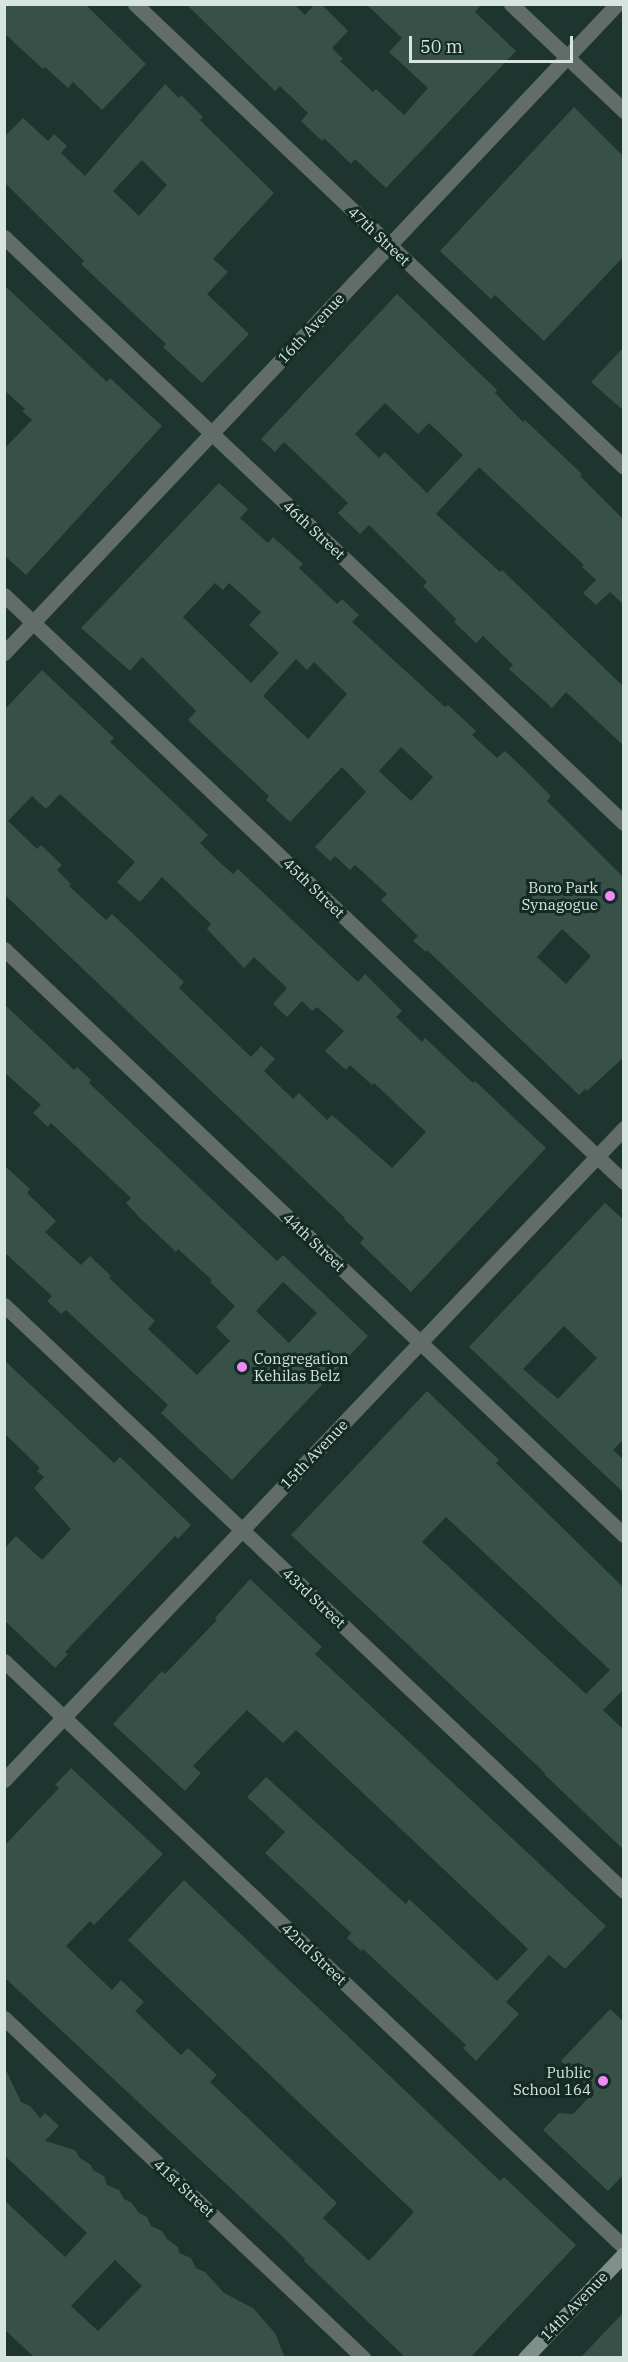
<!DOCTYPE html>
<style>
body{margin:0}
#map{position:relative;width:628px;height:2362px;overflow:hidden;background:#1d352e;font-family:"IBM Plex Serif",serif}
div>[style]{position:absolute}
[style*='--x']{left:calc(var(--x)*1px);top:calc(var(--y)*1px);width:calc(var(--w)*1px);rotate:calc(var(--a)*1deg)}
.building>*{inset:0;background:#375048}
.street>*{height:15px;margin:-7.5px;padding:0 7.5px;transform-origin:7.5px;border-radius:7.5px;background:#626d69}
.secondary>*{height:15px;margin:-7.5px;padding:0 7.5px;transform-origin:7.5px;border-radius:7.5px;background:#7e9089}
.dots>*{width:16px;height:16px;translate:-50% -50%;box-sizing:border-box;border:3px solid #132b24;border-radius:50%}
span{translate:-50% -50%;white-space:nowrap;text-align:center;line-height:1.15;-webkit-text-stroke:6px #132b24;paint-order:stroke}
.street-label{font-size:15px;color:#d7e5e0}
.poi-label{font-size:15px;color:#d7e5e0}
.right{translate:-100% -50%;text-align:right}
.left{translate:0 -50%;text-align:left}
.frame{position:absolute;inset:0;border:6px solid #d7e5e0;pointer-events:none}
.scale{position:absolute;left:409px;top:36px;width:164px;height:27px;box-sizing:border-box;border:3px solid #d7e5e0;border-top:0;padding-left:8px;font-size:18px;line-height:21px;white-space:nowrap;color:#d7e5e0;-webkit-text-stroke:4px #132b24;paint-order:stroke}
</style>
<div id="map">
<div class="building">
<div style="clip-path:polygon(4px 4px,85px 4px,146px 64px,102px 110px,73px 82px,68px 88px,45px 67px,43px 69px,4px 33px)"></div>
<div style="clip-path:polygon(186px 4px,294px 4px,305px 15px,315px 4px,321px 4px,348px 31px,332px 48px,343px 59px,340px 61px,373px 92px,376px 89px,404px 115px,428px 88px,389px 52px,402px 38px,366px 4px,482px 4px,475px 12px,516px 51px,386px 188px,355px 159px,351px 164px,324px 138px,322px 141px,301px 121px,308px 113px,280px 86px,275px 91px)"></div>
<div style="clip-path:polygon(evenodd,165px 84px,179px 98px,181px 95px,203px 117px,200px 120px,274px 193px,213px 259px,228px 272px,207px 294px,249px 334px,202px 383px,163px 347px,166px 344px,81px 264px,84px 261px,4px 182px,4px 137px,23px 118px,48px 141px,54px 134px,67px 146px,61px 153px,85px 176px,165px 84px,142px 160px,167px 185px,139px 216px,113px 191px,142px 160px)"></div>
<div style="clip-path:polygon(574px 107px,624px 157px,624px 256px,544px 341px,495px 295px,491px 299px,440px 251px)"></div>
<div style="clip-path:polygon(4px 285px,107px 382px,110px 378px,162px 426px,26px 575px,4px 555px,4px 449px,32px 420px,22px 411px,25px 409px,4px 390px)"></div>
<div style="clip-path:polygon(evenodd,397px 294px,497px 390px,495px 393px,523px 422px,525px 420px,582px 474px,580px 476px,624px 520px,624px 605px,610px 592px,596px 605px,583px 593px,596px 580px,582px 567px,584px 565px,479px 467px,436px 514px,500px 572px,502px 570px,624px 687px,624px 746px,566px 692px,552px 708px,509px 669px,513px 665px,483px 636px,476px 643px,454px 622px,456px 619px,423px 586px,427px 582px,369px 525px,360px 534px,338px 513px,348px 503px,284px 442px,275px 452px,261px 439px,397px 294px,385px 403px,418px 434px,429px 423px,463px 455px,427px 493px,385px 452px,379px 458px,355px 434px,385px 403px)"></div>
<div style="clip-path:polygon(624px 347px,624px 411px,591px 382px)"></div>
<div style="clip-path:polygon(evenodd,219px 483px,248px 509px,240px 518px,268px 543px,273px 537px,303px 564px,299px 568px,337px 604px,342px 599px,359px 615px,352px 622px,445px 707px,448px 705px,476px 731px,472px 735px,497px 758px,505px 751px,523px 768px,551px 796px,547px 801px,624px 878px,624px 1057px,587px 1091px,585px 1089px,579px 1095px,427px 950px,426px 952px,413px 941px,418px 936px,381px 900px,387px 894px,355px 865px,350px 870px,335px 856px,330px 861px,315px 847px,366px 792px,342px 767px,290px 822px,266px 800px,269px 796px,188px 720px,196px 711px,142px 657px,130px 671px,81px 628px,219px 483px,215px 583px,223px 590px,229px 583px,261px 612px,249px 625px,279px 653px,251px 683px,183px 617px,215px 583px,219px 483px,296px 659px,307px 670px,314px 662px,347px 694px,308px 739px,263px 696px,296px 659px,219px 483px,401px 747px,433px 777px,411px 801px,379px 771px,401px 747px,219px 483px,562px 929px,591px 956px,566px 984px,537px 957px,562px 929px)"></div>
<div style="clip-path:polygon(evenodd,42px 670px,114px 738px,110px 742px,208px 835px,200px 843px,217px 860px,233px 874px,238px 869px,358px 982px,365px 974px,402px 1011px,396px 1017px,422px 1042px,425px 1038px,473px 1083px,475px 1081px,546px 1148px,411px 1292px,360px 1243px,364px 1238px,344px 1219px,345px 1218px,4px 894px,4px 710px,42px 670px,60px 794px,135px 862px,117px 882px,140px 902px,162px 877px,211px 924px,207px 929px,244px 968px,254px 957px,287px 988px,273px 1004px,287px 1017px,302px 1001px,312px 1011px,317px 1007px,344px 1031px,325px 1051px,346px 1070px,350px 1065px,372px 1085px,374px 1083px,426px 1132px,392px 1168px,332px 1115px,327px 1120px,299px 1093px,293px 1099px,264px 1071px,275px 1059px,261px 1046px,251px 1057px,179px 988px,184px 982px,112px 914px,106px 920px,69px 886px,71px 884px,57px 870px,62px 865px,41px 845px,37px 849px,8px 821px,32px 796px,46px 809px,60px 794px)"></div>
<div style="clip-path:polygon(evenodd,4px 1004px,74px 1070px,77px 1067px,91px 1080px,89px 1083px,277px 1261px,283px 1255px,368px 1336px,232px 1480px,161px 1413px,168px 1405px,66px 1310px,61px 1314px,47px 1301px,52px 1296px,4px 1252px,4px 1165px,30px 1189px,27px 1193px,56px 1221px,45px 1232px,81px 1265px,90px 1256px,111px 1276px,109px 1278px,155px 1321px,148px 1329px,197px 1375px,230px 1341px,216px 1327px,235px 1306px,210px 1282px,212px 1280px,178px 1249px,176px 1252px,139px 1217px,126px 1203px,131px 1198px,51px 1123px,48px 1127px,33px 1113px,41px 1105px,4px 1072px,4px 1004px,283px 1282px,317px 1313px,289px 1343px,256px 1311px,283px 1282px)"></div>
<div style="clip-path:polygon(evenodd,605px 1203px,624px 1220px,624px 1439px,613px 1450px,624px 1460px,624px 1493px,469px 1347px,605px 1203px,564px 1326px,597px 1358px,558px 1399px,523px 1369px,564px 1326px)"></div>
<div style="clip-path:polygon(4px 1360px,114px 1463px,120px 1457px,191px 1525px,178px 1539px,175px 1536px,65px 1652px,68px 1654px,55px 1668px,4px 1620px,4px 1549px,16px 1536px,42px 1560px,71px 1529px,34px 1488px,44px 1477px,37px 1471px,40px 1468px,4px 1433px)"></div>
<div style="clip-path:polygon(evenodd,427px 1391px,499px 1460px,496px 1463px,624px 1588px,624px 1689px,603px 1710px,624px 1730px,624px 1850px,544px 1774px,545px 1773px,291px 1535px,427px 1391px,446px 1517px,610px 1670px,586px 1694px,422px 1542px,446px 1517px)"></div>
<div style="clip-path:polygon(250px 1579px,322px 1647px,315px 1654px,606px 1926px,565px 1969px,549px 1955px,506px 2002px,519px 2014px,476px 2061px,463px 2048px,466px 2045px,363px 1949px,361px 1951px,347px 1938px,351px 1933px,265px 1853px,285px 1832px,247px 1797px,266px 1777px,406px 1904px,409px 1899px,497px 1981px,528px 1949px,311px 1744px,296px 1730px,283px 1743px,247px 1710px,193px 1766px,201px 1773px,185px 1791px,113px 1724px,162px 1671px,165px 1674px,217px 1620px,215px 1618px)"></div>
<div style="clip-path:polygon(71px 1768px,163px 1854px,94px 1925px,90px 1921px,66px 1946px,112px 1990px,121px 1980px,144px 2002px,135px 2011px,181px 2055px,188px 2048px,217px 2075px,210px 2082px,337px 2203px,323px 2218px,369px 2261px,414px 2212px,128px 1940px,184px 1880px,500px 2181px,504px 2177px,576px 2245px,470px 2358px,406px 2358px,304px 2261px,305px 2259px,283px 2237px,4px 1977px,4px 1846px,59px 1788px,55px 1785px)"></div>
<div style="clip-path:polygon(610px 2009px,624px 2022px,624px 2174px,608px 2191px,543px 2130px,559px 2113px,573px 2114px,594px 2092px,561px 2061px)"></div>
<div style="clip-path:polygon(evenodd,4px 2066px,21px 2102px,30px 2106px,40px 2118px,45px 2113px,59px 2126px,45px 2141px,75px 2150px,80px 2158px,91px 2165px,93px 2170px,104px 2176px,107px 2185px,119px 2190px,124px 2199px,132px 2203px,139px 2213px,147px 2217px,151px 2226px,162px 2231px,167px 2239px,178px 2247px,179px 2253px,191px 2258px,196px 2268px,205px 2272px,224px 2293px,253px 2308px,275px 2333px,285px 2358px,35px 2358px,4px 2329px,4px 2200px,65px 2257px,87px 2233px,4px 2155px,4px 2066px,115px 2260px,142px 2286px,98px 2331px,71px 2306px,115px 2260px)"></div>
<div style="clip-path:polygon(624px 2312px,624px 2358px,580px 2358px)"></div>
</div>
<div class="street">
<div style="--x:135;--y:4;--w:673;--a:43.44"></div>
<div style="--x:511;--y:4;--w:156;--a:43.4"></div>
<div style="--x:4;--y:237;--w:853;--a:43.39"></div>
<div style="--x:4;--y:595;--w:854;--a:43.43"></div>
<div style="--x:4;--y:653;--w:893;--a:-46.63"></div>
<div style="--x:4;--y:949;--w:853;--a:43.39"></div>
<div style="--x:4;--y:1305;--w:853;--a:43.39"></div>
<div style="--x:4;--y:1661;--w:853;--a:43.39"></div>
<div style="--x:4;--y:1780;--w:900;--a:-46.44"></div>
<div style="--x:4;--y:2018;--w:495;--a:43.4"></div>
</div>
<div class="secondary">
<div style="--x:525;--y:2358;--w:144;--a:-46.4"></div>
</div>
<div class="dots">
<div style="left:610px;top:896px;background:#f18af4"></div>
<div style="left:242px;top:1367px;background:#f18af4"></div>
<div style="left:603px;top:2081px;background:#f18af4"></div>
</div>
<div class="street-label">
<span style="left:379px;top:236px;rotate:43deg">47th Street</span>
<span style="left:311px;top:328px;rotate:-47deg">16th Avenue</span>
<span style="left:314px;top:530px;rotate:43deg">46th Street</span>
<span style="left:314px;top:888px;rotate:44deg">45th Street</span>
<span style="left:314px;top:1242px;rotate:43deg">44th Street</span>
<span style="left:314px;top:1454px;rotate:-46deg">15th Avenue</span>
<span style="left:314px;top:1598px;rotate:43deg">43rd Street</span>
<span style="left:314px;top:1954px;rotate:43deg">42nd Street</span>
<span style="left:184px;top:2188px;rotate:43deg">41st Street</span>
<span style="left:574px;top:2306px;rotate:-46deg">14th Avenue</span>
</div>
<div class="poi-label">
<span class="right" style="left:598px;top:896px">Boro Park<br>Synagogue</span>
<span class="left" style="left:254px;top:1367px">Congregation<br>Kehilas Belz</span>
<span class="right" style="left:591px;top:2081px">Public<br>School 164</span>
</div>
<div class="frame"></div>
<div class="scale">50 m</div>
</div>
